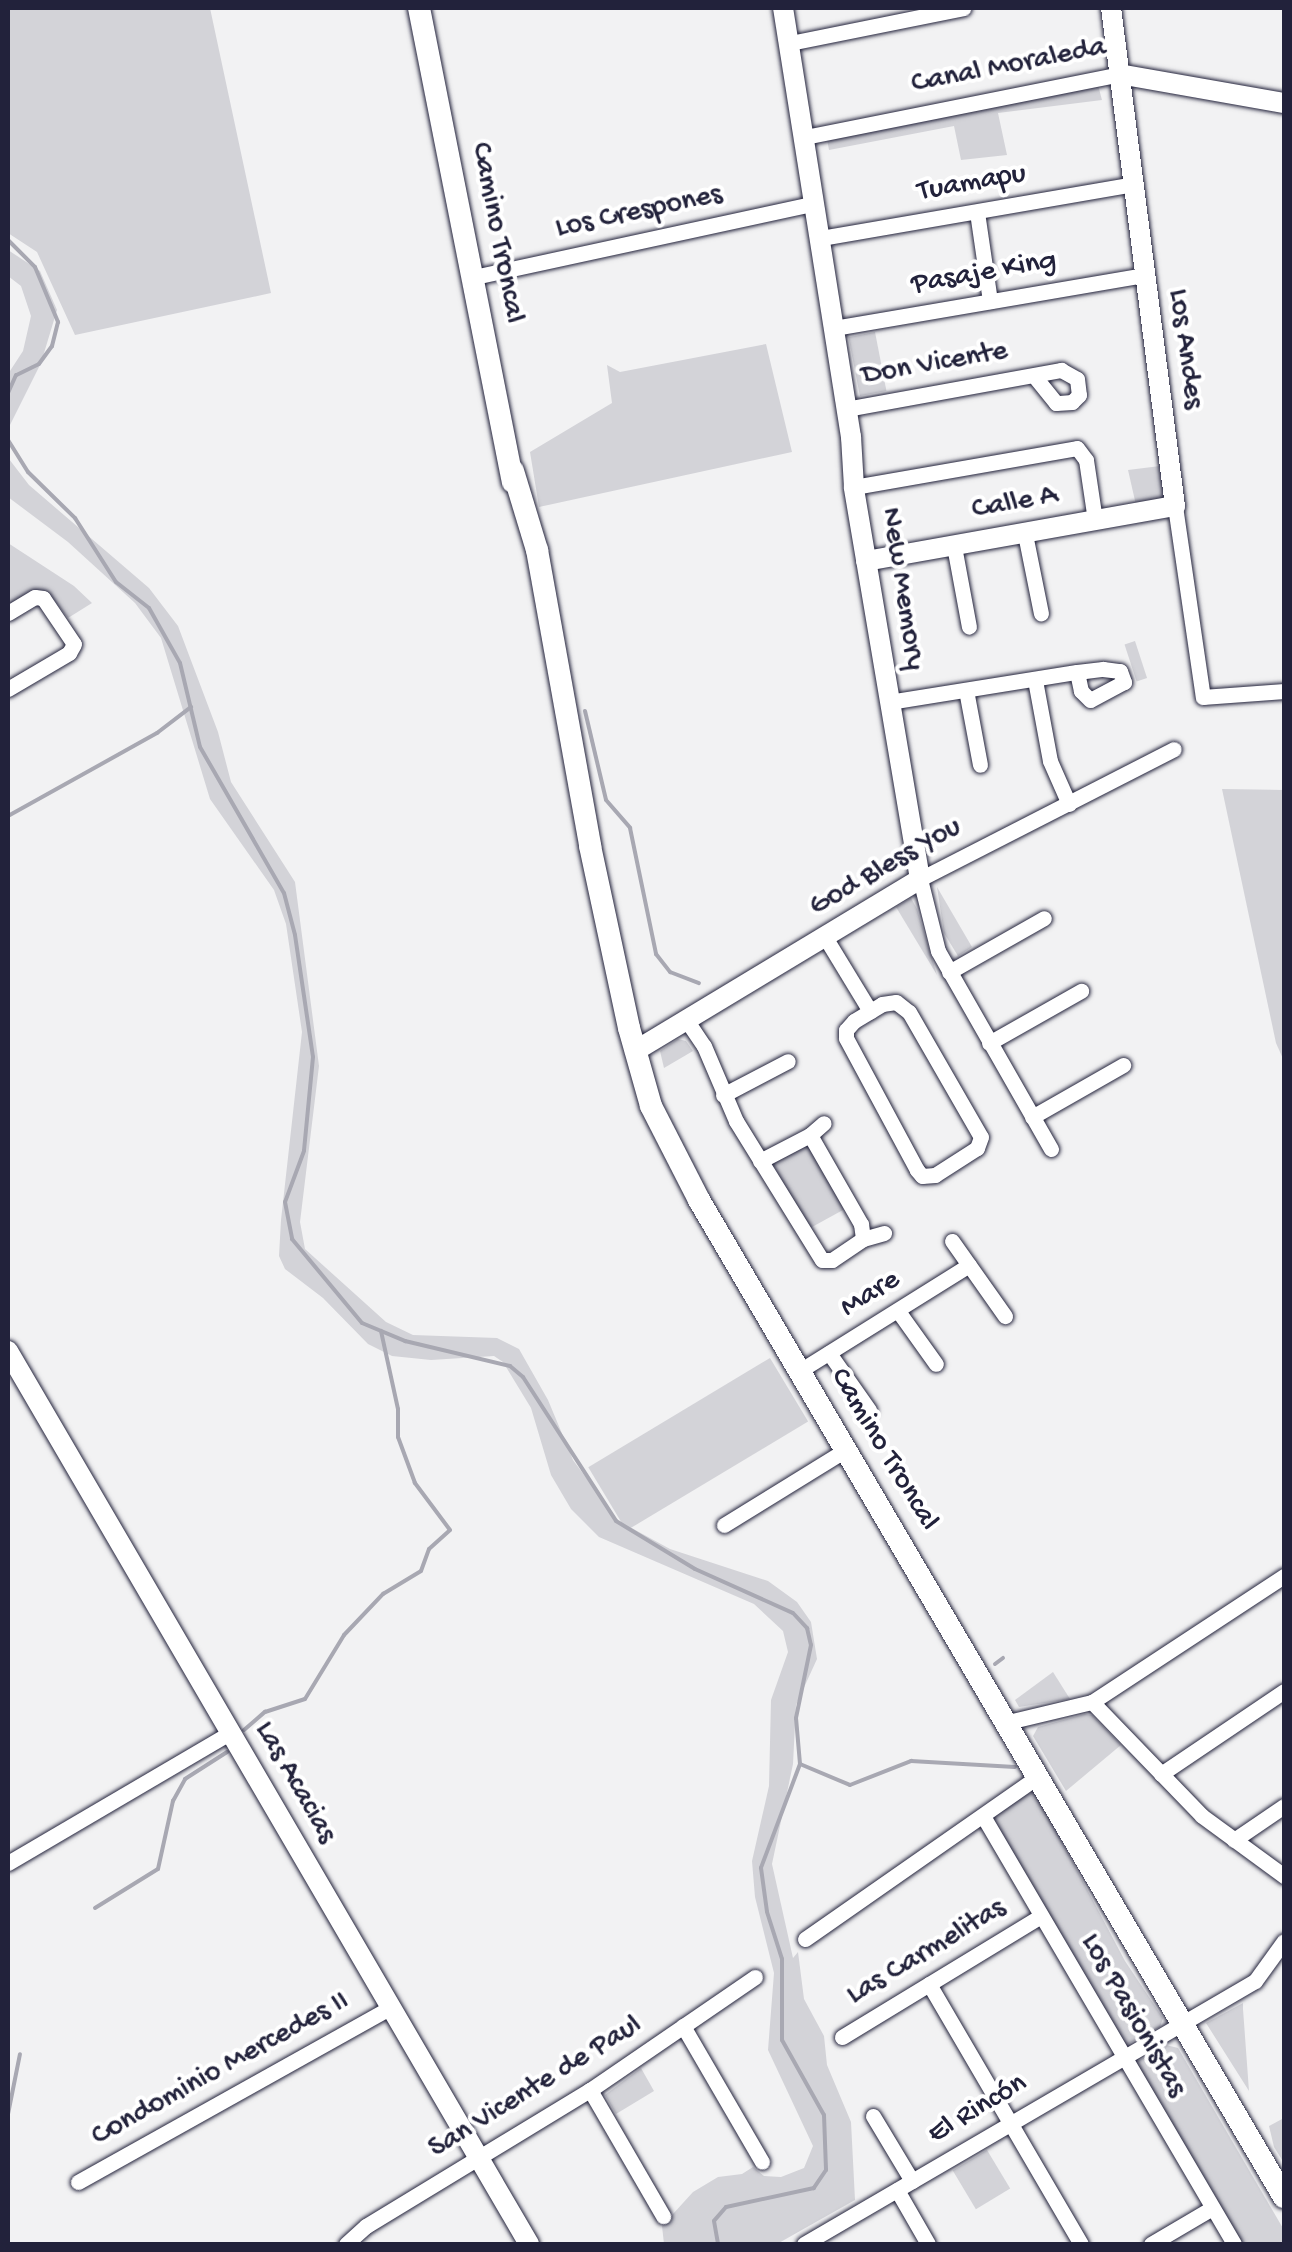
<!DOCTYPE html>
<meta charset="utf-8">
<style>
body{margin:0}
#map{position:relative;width:1292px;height:2252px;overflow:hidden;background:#f2f2f3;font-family:"Gochi Hand",sans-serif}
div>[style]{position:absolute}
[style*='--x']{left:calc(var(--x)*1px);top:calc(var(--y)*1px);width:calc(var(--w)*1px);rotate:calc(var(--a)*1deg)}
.green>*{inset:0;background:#d3d3d8;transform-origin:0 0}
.stream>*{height:4px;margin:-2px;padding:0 2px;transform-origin:2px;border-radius:2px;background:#a8a8b2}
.roads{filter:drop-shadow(0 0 2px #22223b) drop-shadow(0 0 2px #22223b)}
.street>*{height:15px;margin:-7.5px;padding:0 7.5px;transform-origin:7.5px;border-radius:7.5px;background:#fff}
.secondary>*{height:20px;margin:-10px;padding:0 10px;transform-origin:10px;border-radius:10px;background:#fff}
.primary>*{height:22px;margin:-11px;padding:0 11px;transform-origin:11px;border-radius:11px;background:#fff}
span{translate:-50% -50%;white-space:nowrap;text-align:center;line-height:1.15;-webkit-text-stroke:8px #fff;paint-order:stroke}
.street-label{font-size:30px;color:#22223b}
.frame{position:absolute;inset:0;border:10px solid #22223b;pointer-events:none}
</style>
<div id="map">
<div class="green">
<div style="clip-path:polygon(8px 8px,210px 8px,271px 293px,75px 335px,37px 252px,8px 233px)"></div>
<div style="clip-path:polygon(1098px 85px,1102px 100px,998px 113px,1007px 155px,961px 160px,954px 126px,829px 150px,827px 139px)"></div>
<div style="clip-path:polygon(8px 250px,40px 271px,57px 310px,41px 363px,8px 429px,8px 374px,23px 351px,31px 316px,21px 286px,8px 276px)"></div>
<div style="left:875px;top:332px;width:60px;height:27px;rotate:79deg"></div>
<div style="clip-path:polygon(766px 344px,792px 452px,539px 507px,530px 452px,612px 403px,607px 365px,620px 372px)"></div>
<div style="clip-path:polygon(8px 445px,9px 459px,29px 485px,149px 588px,178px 626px,218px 732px,231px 782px,295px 882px,319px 1066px,300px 1222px,305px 1249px,386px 1322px,413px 1335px,497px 1338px,519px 1349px,548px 1400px,573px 1460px,617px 1520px,670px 1549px,768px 1581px,797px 1602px,811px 1622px,817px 1659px,796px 1705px,793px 1764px,772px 1864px,793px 1958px,798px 1952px,804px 1999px,824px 2036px,827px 2065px,851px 2122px,855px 2200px,777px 2244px,664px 2244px,662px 2226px,693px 2192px,718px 2177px,742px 2174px,753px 2167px,764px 2176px,781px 2177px,804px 2168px,813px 2146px,768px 2050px,774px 1973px,755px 1897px,752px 1861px,769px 1786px,771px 1700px,788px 1652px,783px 1631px,754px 1604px,599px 1537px,571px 1509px,551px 1475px,531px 1408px,503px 1362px,494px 1356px,431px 1360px,392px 1356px,368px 1344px,323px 1298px,285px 1269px,279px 1256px,281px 1220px,302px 1032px,286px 924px,274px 890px,210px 799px,161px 638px,135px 603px,68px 542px,8px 497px)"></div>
<div style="clip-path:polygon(1160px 466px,1165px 499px,1136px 505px,1128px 470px)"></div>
<div style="clip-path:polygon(8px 543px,74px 586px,92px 603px,68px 618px,52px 597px,36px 593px,8px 608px)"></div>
<div style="left:1135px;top:641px;width:39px;height:11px;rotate:72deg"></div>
<div style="clip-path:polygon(1222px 789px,1284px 790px,1284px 1061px,1276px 1043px)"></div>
<div style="clip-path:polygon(937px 887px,972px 947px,958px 956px,944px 933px)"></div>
<div style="clip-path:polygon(911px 898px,917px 909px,937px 975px,896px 907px)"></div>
<div style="clip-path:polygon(678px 1039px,686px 1041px,693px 1051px,664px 1068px,660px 1051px)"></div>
<div style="left:807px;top:1143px;width:76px;height:40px;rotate:61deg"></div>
<div style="left:770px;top:1358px;width:74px;height:212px;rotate:59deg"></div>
<div style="clip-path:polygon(1053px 1672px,1070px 1699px,1019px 1707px,1015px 1700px)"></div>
<div style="clip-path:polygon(1085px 1714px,1092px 1715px,1121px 1745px,1066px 1791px,1033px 1736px,1038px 1727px)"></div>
<div style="clip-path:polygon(1036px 1793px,1125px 1961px,1163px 2018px,1160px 2027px,1126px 2045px,1121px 2043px,991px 1824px,994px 1817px,1026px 1794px)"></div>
<div style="clip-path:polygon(1243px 2003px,1243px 2009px,1249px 2091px,1206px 2023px)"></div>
<div style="clip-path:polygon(1166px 2045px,1178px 2048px,1284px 2230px,1284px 2244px,1240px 2244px,1135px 2068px,1138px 2061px)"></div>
<div style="clip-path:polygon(641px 2068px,654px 2091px,616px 2114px,605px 2095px)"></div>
<div style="clip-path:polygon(1284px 2118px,1284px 2163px,1274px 2147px,1269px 2126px)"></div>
<div style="left:987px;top:2150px;width:45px;height:40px;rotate:59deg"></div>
</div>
<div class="stream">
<div style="--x:8;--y:240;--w:38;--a:45"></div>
<div style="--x:35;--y:267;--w:60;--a:67.3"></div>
<div style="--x:58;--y:322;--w:25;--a:104"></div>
<div style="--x:52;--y:346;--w:22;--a:126"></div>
<div style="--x:39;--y:364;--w:25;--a:154"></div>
<div style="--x:16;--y:375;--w:20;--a:114"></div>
<div style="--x:8;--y:440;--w:38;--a:58"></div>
<div style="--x:28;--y:472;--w:66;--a:44.4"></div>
<div style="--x:75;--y:518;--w:76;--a:57.4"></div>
<div style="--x:116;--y:582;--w:42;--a:38.2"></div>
<div style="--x:149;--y:608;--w:63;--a:60.6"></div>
<div style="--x:180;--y:663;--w:86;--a:76.6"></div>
<div style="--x:200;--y:747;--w:168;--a:60.1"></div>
<div style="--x:284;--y:893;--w:43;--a:75.3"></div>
<div style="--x:295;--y:935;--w:123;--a:81.6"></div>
<div style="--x:313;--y:1057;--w:94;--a:95.5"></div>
<div style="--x:304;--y:1151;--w:54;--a:110.4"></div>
<div style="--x:285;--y:1202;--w:38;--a:79"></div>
<div style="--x:292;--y:1239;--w:109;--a:50.2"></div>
<div style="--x:362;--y:1323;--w:47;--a:22.7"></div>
<div style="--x:405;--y:1341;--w:108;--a:13.4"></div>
<div style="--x:510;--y:1366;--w:17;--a:40"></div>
<div style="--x:523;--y:1377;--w:171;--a:57.1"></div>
<div style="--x:616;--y:1521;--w:92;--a:31.3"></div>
<div style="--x:695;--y:1569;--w:107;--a:24.2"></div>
<div style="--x:793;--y:1613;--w:21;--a:47"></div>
<div style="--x:807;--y:1628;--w:17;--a:77"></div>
<div style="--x:811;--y:1645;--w:75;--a:101.6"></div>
<div style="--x:796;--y:1718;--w:46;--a:85"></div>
<div style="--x:800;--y:1764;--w:111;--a:110.6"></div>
<div style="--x:761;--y:1868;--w:44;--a:82.2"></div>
<div style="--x:767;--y:1912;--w:49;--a:72.3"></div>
<div style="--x:782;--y:1959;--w:81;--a:90"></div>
<div style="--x:782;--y:2040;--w:86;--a:60.8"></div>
<div style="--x:824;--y:2115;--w:55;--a:87.9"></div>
<div style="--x:826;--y:2170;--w:22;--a:124"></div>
<div style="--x:814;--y:2188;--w:90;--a:167.8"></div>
<div style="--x:726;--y:2207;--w:18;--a:131"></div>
<div style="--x:714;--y:2221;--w:23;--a:80"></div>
<div style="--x:585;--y:711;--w:91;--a:76.7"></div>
<div style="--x:606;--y:800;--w:37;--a:49"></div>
<div style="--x:630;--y:828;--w:129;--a:78.3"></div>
<div style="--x:656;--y:954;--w:23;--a:52"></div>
<div style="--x:670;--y:972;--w:31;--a:21"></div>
<div style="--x:8;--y:816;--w:171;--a:-29.1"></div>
<div style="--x:157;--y:733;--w:43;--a:-37.4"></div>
<div style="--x:995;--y:1664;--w:10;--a:-37"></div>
<div style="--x:244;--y:1730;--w:28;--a:-41"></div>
<div style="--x:265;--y:1712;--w:42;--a:-18"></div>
<div style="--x:305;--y:1699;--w:75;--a:-58.6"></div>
<div style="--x:344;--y:1635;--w:57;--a:-46.4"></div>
<div style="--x:383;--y:1594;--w:44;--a:-31.2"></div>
<div style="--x:421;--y:1571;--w:23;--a:-70"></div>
<div style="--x:429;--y:1549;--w:28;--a:-42"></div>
<div style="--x:450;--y:1530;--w:59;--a:-126.7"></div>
<div style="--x:415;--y:1483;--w:49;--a:-110.3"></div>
<div style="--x:398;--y:1437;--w:28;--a:-90"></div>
<div style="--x:398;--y:1409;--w:80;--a:-102.3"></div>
<div style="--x:800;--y:1764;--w:54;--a:22.8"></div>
<div style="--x:850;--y:1785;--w:66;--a:-21.5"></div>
<div style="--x:911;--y:1761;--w:104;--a:3.3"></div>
<div style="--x:95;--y:1908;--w:74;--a:-31.8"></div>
<div style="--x:158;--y:1869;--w:70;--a:-77.6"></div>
<div style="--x:173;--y:1801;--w:25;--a:-61"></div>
<div style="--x:185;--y:1779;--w:50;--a:-32.7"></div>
<div style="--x:8;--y:2114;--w:61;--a:-78.7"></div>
</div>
<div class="roads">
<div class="street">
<div style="--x:790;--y:43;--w:177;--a:-11.4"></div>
<div style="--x:805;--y:137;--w:320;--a:-11.3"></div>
<div style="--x:977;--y:212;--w:90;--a:81.7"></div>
<div style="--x:821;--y:238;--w:317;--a:-9.8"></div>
<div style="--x:474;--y:277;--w:349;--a:-12.2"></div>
<div style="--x:834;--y:328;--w:314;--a:-9.7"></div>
<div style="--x:846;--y:409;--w:219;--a:-10.3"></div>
<div style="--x:1061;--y:370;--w:18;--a:29"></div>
<div style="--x:1077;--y:379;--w:16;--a:83"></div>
<div style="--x:1079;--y:395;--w:10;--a:135"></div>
<div style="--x:1072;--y:402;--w:16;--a:176"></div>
<div style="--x:1056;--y:403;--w:35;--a:-129"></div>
<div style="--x:854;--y:487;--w:226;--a:-9.9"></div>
<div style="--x:1077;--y:448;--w:15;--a:53"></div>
<div style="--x:1086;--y:460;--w:61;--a:81.5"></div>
<div style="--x:1175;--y:506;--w:193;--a:81.7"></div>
<div style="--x:1203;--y:697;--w:81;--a:-4.2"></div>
<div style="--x:1025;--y:534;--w:81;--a:78.6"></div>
<div style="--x:954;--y:546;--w:82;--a:79.5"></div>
<div style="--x:8;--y:613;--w:31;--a:-31"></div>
<div style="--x:35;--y:597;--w:8;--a:7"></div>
<div style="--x:43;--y:598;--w:55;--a:56"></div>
<div style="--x:74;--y:644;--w:10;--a:119"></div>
<div style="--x:69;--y:653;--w:71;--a:149.5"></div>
<div style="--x:1035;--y:680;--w:82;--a:79.5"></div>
<div style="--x:1050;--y:761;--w:47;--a:66.2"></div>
<div style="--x:966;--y:690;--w:76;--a:79.4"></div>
<div style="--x:889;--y:702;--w:190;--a:-9.1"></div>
<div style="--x:1077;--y:672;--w:26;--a:-7"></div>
<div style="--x:1103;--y:669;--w:17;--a:7"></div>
<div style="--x:1120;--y:671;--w:12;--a:70"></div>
<div style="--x:1124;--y:682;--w:38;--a:152"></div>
<div style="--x:1090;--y:700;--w:13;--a:-135"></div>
<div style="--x:1081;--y:691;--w:19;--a:-102"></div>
<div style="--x:825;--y:937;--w:87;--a:58.7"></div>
<div style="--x:949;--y:972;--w:109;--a:-29.6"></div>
<div style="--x:896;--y:1002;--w:16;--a:38"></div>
<div style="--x:909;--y:1012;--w:144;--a:60.1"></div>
<div style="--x:981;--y:1137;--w:12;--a:110"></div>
<div style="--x:977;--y:1148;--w:50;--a:147.3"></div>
<div style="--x:935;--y:1175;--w:13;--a:176"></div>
<div style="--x:922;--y:1176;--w:8;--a:-130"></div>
<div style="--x:917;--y:1170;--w:150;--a:-118.3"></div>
<div style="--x:846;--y:1038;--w:8;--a:-90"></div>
<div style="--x:846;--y:1030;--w:12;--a:-48"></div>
<div style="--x:854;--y:1021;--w:33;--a:-31"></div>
<div style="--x:882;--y:1004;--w:14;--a:-8"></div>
<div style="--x:687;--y:1021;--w:30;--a:56"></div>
<div style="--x:704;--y:1046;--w:82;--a:66.9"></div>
<div style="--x:736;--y:1121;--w:163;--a:58.3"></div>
<div style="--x:822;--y:1260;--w:10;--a:0"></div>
<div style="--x:832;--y:1260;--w:37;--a:-34"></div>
<div style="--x:863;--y:1239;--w:22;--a:-16"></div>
<div style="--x:989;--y:1043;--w:106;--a:-29.5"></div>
<div style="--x:723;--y:1095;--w:73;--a:-27.6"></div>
<div style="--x:1032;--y:1117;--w:105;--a:-29.7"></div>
<div style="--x:810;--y:1135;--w:103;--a:60.2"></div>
<div style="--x:861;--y:1224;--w:15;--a:82"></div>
<div style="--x:1051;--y:1149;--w:228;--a:-119.7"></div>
<div style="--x:938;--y:951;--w:74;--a:-104"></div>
<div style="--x:920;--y:879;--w:285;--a:-27.1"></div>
<div style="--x:760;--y:1161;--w:56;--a:-27.5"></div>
<div style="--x:810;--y:1135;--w:18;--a:-41"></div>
<div style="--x:952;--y:1241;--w:92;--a:54.8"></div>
<div style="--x:898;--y:1311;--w:65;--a:54.4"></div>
<div style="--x:829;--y:1353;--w:70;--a:54.9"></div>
<div style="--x:801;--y:1370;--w:198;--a:-32"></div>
<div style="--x:724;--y:1525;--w:145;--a:-31.7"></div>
<div style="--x:1092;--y:1702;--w:158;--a:46"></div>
<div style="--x:1202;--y:1816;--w:102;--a:36.2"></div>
<div style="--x:1008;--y:1722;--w:86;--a:-13.4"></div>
<div style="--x:1092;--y:1702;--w:230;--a:-33.3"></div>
<div style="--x:1161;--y:1774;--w:148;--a:-34"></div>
<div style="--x:983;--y:1816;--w:496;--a:59.6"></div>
<div style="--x:1234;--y:1840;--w:60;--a:-34.2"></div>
<div style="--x:8;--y:1863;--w:257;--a:-30.4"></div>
<div style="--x:805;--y:1939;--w:285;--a:-34.9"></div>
<div style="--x:929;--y:1984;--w:301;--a:59.7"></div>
<div style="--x:683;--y:2026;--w:157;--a:59.8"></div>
<div style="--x:842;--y:2037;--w:233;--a:-31.3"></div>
<div style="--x:590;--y:2090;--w:146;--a:59.9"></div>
<div style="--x:873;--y:2116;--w:76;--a:59"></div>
<div style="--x:78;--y:2182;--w:359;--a:-29.2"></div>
<div style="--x:897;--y:2190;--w:62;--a:60.1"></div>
<div style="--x:346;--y:2244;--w:27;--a:-42"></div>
<div style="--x:366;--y:2226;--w:262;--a:-31.3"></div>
<div style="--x:590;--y:2090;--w:200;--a:-34.4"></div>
<div style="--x:804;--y:2244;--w:522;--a:-30.25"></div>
<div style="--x:1255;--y:1981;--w:49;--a:-54.1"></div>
<div style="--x:1151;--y:2244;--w:71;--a:-30.5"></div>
</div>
<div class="secondary">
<div style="--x:1119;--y:74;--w:168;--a:10"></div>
<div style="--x:866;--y:561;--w:314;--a:-10.1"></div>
<div style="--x:1175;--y:506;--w:502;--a:-97.32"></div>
<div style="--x:635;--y:1051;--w:333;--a:-31.1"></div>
<div style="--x:920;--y:879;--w:398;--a:-99.6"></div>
<div style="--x:854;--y:487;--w:50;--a:-93.4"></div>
<div style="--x:851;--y:437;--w:434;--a:-99"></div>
<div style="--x:8;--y:1351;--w:1034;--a:59.74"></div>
</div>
<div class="primary">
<div style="--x:419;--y:8;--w:483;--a:78.8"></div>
<div style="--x:513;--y:471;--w:83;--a:73.1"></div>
<div style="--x:537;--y:550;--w:301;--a:79.8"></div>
<div style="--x:590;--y:846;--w:186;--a:77.9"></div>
<div style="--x:629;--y:1028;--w:81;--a:74.2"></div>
<div style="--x:651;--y:1106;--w:106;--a:62.9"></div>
<div style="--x:699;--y:1200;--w:1156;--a:59.6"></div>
</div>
</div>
<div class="street-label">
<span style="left:1009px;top:67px;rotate:-11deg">Canal Moraleda</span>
<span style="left:972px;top:184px;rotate:-10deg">Tuamapu</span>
<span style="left:639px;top:213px;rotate:-12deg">Los Crespones</span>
<span style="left:496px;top:233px;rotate:79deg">Camino Troncal</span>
<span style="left:984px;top:274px;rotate:-10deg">Pasaje King</span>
<span style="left:1184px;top:349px;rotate:82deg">Los Andes</span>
<span style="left:935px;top:365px;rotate:-10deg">Don Vicente</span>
<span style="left:1015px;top:504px;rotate:-10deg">Calle A</span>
<span style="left:901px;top:589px;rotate:81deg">New Memory</span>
<span style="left:886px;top:868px;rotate:-30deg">God Bless You</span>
<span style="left:871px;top:1295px;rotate:-32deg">Mare</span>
<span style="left:883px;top:1450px;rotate:59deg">Camino Troncal</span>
<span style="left:294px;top:1783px;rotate:60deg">Las Acacias</span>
<span style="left:927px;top:1953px;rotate:-31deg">Las Carmelitas</span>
<span style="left:1132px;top:2016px;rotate:60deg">Los Pasionistas</span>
<span style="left:221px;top:2070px;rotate:-29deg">Condominio Mercedes II</span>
<span style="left:536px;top:2088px;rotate:-32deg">San Vicente de Paul</span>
<span style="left:978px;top:2110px;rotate:-31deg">El Rincón</span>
</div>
<div class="frame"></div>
</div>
